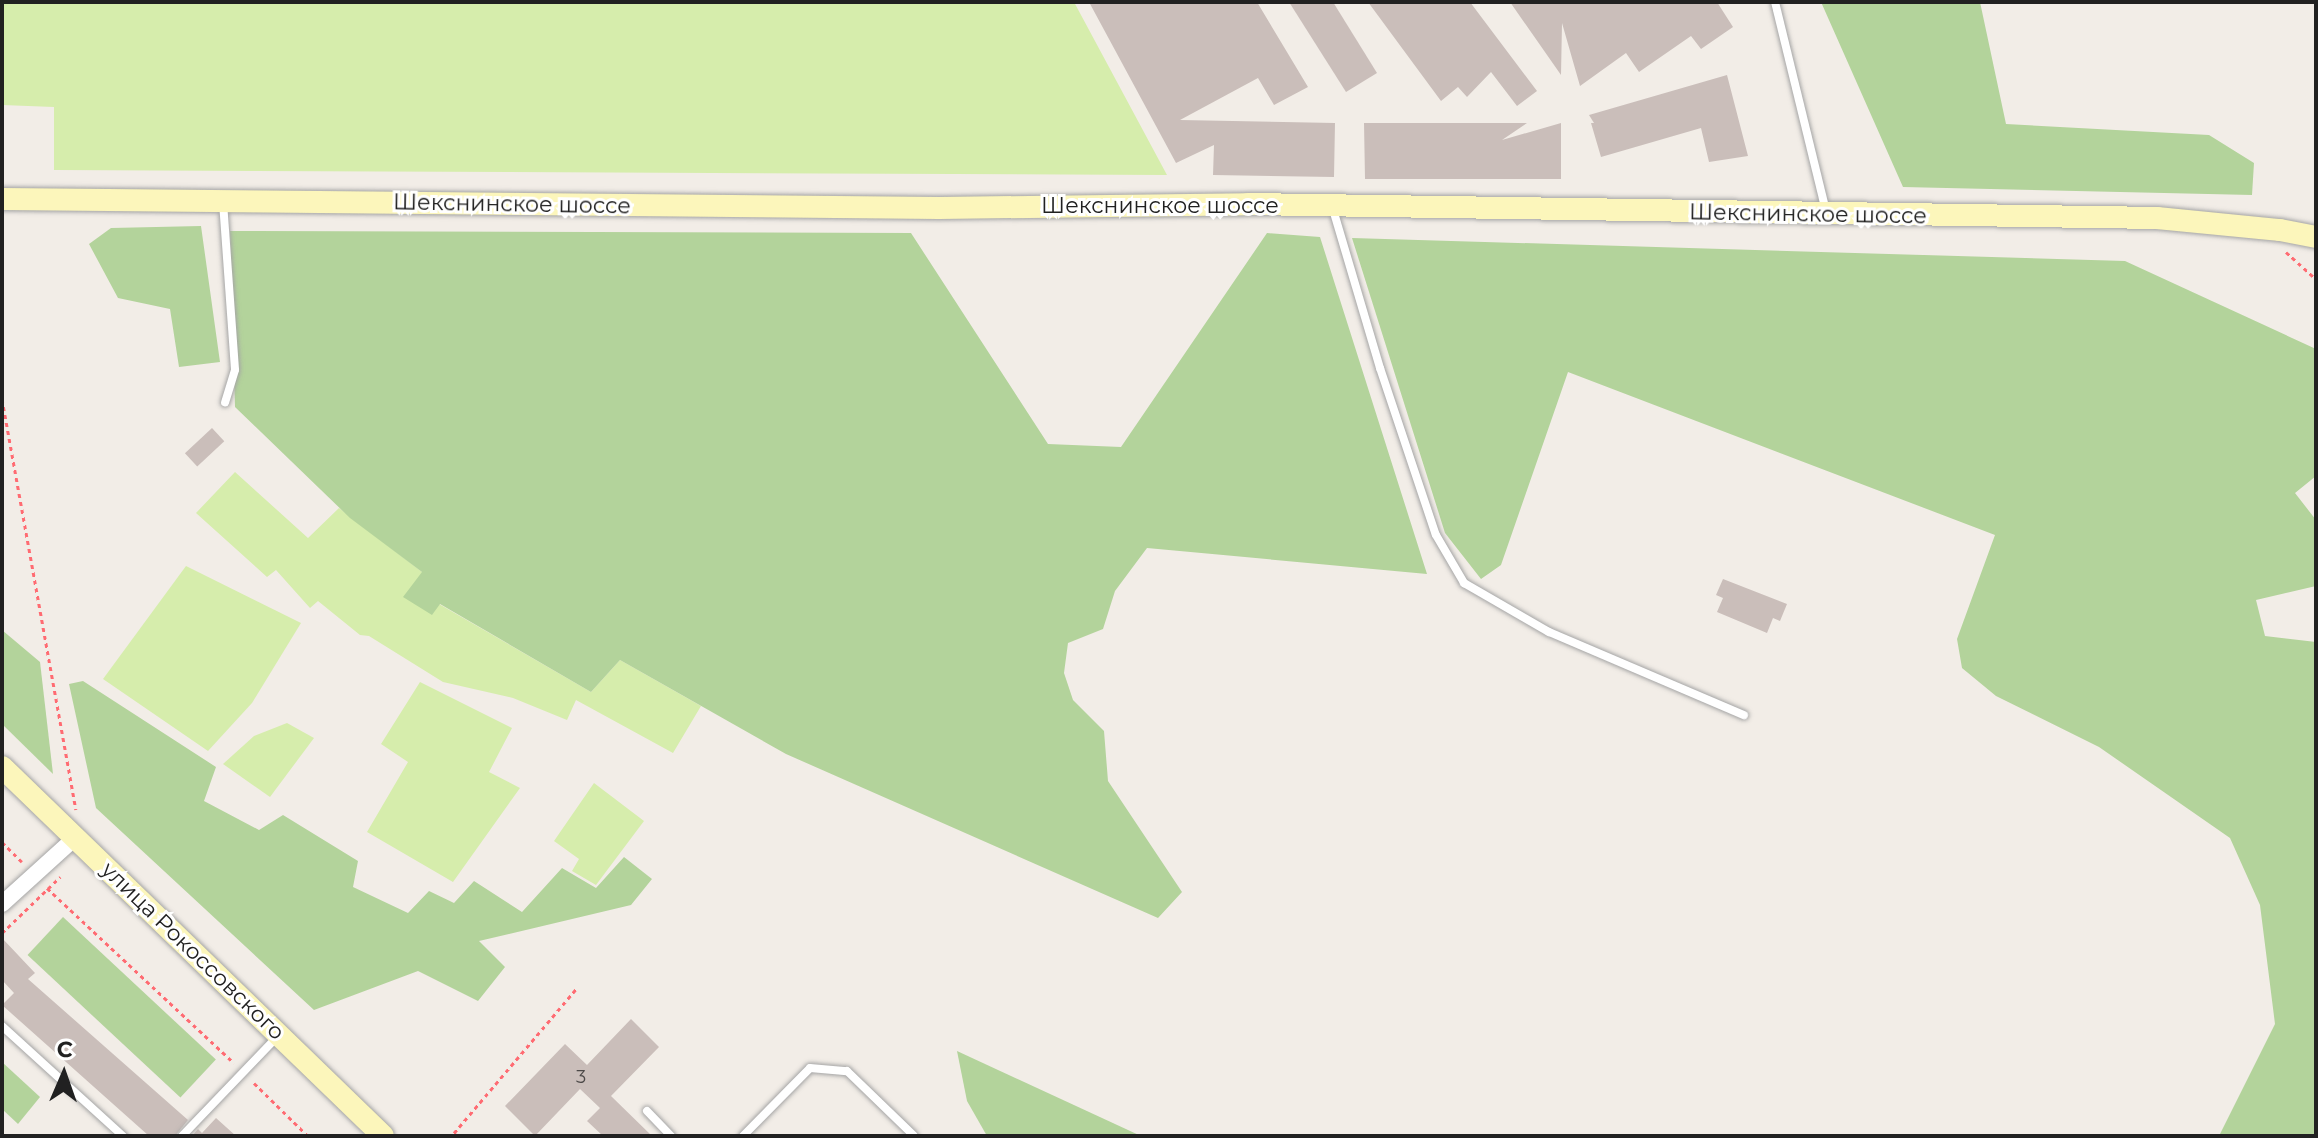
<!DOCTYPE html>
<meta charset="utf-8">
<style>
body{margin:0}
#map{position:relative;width:2318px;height:1138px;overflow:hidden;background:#f2ede7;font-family:Montserrat,sans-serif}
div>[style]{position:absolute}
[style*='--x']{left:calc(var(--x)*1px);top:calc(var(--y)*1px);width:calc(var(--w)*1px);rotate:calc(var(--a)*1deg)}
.grass>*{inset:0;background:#d6edac}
.forest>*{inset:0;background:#b3d39b;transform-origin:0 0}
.building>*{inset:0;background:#cabeba;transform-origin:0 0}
.path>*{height:3px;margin-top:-1.5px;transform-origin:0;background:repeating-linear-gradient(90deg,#ff6b72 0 4px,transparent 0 8px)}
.roads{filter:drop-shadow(0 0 2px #a5a5a5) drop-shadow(0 0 2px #a5a5a5)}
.lane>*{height:8px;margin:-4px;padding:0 4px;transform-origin:4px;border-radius:4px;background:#fff}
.street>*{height:16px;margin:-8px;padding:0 8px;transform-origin:8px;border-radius:8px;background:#fff}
.secondary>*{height:22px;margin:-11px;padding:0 11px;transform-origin:11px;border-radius:11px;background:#fcf6bb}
span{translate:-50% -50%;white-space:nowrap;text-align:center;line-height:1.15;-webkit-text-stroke:6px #fff;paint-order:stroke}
.number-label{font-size:18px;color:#4b4847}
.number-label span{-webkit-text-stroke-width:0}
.street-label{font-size:22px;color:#212121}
.frame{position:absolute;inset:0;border:4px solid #212121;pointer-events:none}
.north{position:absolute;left:24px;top:1034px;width:80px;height:80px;-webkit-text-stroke:6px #fff;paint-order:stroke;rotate:2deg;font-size:22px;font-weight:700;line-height:32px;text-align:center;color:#212121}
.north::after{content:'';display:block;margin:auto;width:28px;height:36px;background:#212121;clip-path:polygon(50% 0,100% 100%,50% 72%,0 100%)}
</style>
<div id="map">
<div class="grass">
<div style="clip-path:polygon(2px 2px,1074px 2px,1167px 175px,54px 170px,54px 107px,2px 105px)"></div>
<div style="clip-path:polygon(235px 472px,308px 538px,339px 508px,422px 572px,432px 614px,439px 604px,591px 692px,620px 660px,701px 706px,673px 753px,576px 700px,567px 720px,513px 698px,443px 682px,369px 636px,360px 635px,318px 601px,310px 608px,276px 570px,267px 577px,196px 513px)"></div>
<div style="clip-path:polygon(186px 566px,301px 623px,252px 703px,208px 751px,103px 679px)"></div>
<div style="clip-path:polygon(420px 682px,512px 728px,489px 772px,520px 788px,453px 882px,367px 832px,408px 762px,381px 744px)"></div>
<div style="clip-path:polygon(287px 723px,314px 738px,270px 797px,223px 764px,254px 736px)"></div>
<div style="clip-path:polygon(594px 783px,644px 821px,596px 885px,572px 871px,579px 859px,554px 841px)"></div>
</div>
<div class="forest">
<div style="clip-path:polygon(1821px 2px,1980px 2px,2006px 124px,2209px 135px,2254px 163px,2252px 195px,1903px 187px)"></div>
<div style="clip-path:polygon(201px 226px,220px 362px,179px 367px,170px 309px,118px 298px,89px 244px,111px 228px)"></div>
<div style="clip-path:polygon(230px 231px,911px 233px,1048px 444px,1121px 447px,1267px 233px,1320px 237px,1427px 574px,1147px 548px,1115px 591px,1103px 629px,1068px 643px,1064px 673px,1073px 700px,1104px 731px,1108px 781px,1182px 892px,1158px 918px,786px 754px,620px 660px,591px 692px,440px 604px,432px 615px,403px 597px,422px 572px,350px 518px,235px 407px)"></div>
<div style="clip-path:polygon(1352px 238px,2125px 261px,2316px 349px,2316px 476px,2295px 493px,2316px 520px,2316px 586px,2256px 600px,2265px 636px,2316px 642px,2316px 1136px,2219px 1136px,2275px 1024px,2260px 905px,2230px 838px,2099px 747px,1996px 696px,1962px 668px,1957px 639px,1995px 535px,1568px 372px,1501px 565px,1481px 579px,1445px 533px)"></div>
<div style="clip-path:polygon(2px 630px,40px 662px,53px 774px,2px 724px)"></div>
<div style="clip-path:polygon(83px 681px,216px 767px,204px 801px,259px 830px,283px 815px,358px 861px,353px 887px,408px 913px,429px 891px,454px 903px,474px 881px,522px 912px,562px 868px,596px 888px,624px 857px,652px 879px,631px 905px,479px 941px,505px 967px,478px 1001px,418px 971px,314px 1010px,96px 808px,69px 684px)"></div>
<div style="left:63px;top:917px;width:209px;height:52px;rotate:43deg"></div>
<div style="clip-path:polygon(957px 1051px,1141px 1136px,987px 1136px,967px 1101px)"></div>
<div style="clip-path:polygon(2px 1062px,40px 1097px,18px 1124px,2px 1109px)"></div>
</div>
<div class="building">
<div style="clip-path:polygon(1089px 2px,1257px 2px,1308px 87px,1274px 105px,1258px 78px,1180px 120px,1335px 123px,1334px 177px,1213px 175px,1214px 145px,1176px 163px)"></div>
<div style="clip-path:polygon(1289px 2px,1333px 2px,1377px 73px,1346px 92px)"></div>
<div style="clip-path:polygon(1368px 2px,1470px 2px,1537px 91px,1517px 106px,1491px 72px,1467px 97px,1458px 87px,1441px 101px)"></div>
<div style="clip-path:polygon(1510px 2px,1717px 2px,1733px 27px,1701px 49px,1691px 36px,1639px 72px,1626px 53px,1580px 86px,1562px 23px,1561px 75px)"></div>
<div style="clip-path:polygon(1727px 75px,1748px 156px,1709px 162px,1701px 128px,1601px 157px,1591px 123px,1594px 123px,1589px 115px)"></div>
<div style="clip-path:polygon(1364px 123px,1527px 123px,1502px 140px,1561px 123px,1561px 179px,1365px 179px)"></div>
<div style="left:212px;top:428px;width:18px;height:37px;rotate:47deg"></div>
<div style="clip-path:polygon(1723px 579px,1787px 604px,1780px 621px,1773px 618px,1767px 633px,1717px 612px,1723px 598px,1716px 595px)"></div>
<div style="clip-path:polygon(2px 938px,35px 973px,28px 979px,188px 1120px,175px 1136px,149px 1136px,2px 1005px,14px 993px,2px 980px)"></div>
<div style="clip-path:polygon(631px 1019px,659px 1047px,611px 1096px,652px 1136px,603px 1136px,587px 1121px,600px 1108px,580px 1089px,535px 1136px,505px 1106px,565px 1044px,587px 1065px)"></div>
<div style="clip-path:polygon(216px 1118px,236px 1136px,192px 1136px,198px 1129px,202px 1133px)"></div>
</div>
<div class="path">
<div style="--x:2286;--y:252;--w:40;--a:42"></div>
<div style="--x:2;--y:399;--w:417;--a:79.8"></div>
<div style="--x:2;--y:842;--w:28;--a:45"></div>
<div style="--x:47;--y:888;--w:256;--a:43.1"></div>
<div style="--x:2;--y:933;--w:81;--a:-44"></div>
<div style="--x:254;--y:1083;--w:76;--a:44.5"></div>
<div style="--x:457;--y:1136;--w:4;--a:-135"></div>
<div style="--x:454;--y:1133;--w:190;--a:-49.7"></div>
</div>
<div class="roads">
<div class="lane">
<div style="--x:1775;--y:2;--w:215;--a:76.3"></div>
<div style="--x:223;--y:202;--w:168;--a:85.9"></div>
<div style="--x:235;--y:370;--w:34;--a:107"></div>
<div style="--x:1332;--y:206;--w:169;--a:73.5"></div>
<div style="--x:1380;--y:368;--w:176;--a:71.5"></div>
<div style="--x:1436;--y:535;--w:56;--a:59.7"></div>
<div style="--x:1464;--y:583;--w:98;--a:30"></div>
<div style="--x:1549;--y:632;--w:212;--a:23.1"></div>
<div style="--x:2;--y:1026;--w:164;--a:42.3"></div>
<div style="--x:647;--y:1111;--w:35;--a:46"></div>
<div style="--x:182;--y:1136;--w:140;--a:-46.2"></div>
<div style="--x:743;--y:1136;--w:95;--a:-45.4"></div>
<div style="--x:810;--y:1068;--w:37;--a:5"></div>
<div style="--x:847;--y:1071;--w:93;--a:44.1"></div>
</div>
<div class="street">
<div style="--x:2;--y:904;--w:100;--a:-42.2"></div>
</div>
<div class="secondary">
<div style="--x:2;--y:199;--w:937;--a:0.55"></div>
<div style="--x:939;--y:208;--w:309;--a:-0.7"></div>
<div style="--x:1248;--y:204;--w:909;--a:0.88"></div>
<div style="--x:2157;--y:218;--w:124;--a:5.6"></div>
<div style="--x:2280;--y:230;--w:37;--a:11"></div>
<div style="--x:2;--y:767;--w:530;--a:44.08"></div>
</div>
</div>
<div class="number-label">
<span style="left:581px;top:1077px">3</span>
</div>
<div class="street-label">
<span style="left:512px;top:204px;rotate:1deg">Шекснинское шоссе</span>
<span style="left:1160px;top:206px">Шекснинское шоссе</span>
<span style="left:1808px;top:214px;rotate:1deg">Шекснинское шоссе</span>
<span style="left:193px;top:951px;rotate:44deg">улица Рокоссовского</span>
</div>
<div class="frame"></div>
<div class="north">С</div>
</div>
